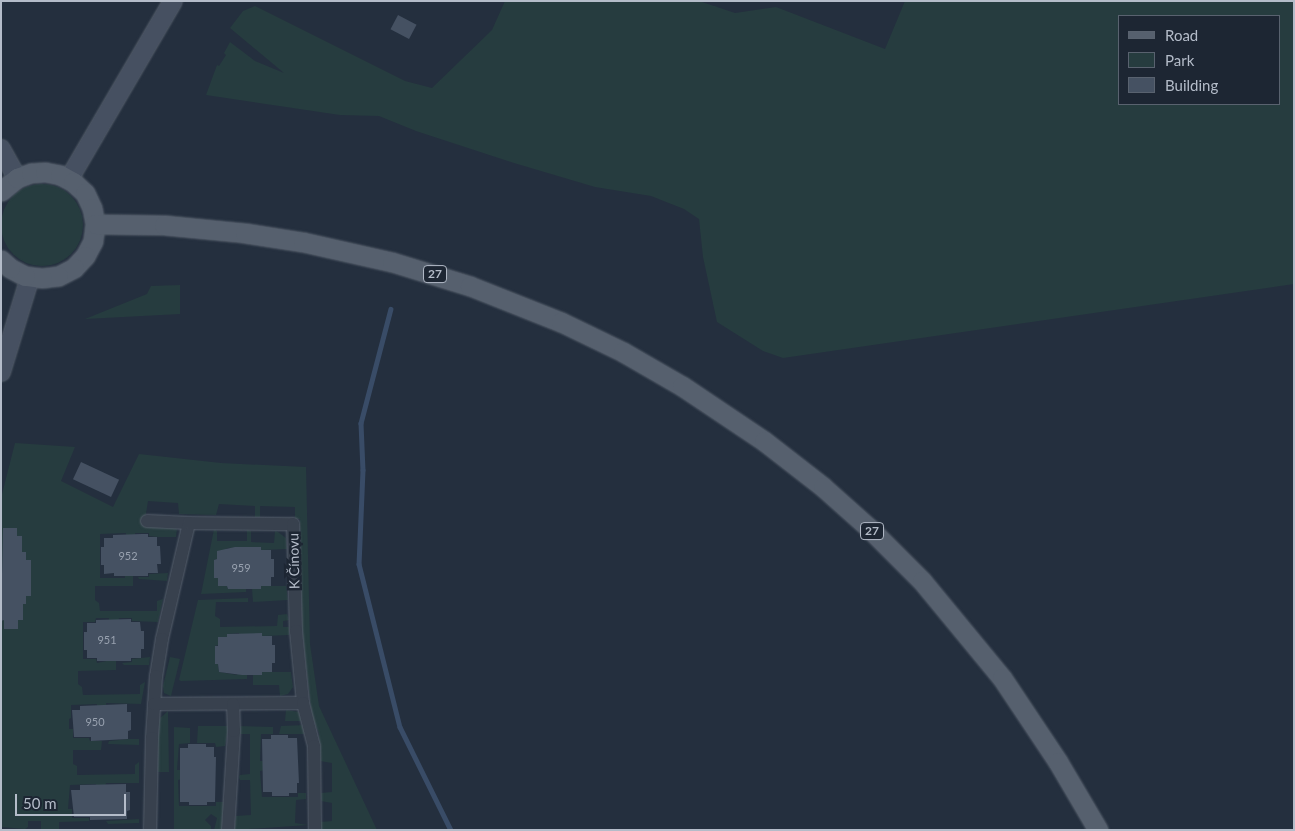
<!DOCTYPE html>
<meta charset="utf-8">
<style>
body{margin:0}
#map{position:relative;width:1295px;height:831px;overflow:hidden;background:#242f3e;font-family:Lato,sans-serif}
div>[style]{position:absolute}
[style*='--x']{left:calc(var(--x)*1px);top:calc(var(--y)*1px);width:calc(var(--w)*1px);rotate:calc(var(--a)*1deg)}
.green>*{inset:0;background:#263c3f}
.round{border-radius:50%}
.stream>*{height:4.5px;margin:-2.25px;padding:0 2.25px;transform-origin:2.25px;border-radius:2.25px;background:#394c67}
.building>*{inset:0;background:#455162;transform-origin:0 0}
.roads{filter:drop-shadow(0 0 1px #565f6c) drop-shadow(0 0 1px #565f6c)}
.street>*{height:12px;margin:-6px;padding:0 6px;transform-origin:6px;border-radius:6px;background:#38414e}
.secondary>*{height:18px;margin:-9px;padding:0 9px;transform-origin:9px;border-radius:9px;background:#465061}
.primary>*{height:19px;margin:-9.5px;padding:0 9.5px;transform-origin:9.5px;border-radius:9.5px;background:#56606e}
span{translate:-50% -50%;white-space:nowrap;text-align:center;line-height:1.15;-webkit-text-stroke:5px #1d2633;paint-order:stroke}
.number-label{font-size:11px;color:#98a1af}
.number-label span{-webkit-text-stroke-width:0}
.shield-label span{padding:1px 4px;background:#1d2633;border:1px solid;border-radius:4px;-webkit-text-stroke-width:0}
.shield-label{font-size:12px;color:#b4bcc9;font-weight:700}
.street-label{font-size:14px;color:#b4bcc9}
.frame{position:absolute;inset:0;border:2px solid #b4bcc9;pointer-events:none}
.legend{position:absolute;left:1118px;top:15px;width:162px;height:90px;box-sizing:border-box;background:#1d2633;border:1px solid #59626f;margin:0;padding:6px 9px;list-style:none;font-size:15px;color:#b4bcc9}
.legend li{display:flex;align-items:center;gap:10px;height:25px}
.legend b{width:25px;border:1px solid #59626f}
.scale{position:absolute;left:15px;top:794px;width:111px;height:22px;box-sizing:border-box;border:2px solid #b4bcc9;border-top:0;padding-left:6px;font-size:15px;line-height:18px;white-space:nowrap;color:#b4bcc9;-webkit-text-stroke:4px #1d2633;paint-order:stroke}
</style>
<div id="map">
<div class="green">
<div style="clip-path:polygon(evenodd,505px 1px,699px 1px,735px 13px,776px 7px,885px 49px,905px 1px,1294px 1px,1294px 284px,783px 358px,763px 351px,717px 322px,703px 257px,699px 219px,684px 209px,651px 196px,595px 187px,514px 163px,416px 131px,379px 116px,340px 115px,206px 95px,217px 65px,219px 66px,226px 55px,224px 53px,230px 42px,255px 61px,284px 73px,230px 28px,243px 11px,255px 6px,405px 81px,432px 88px,492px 30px,505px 1px,1119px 16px,1279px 16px,1279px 104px,1119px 104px,1119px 16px)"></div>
<div class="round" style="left:1px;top:184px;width:82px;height:82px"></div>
<div style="clip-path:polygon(180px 285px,180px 314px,85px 319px,147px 294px,151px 286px)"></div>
<div style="clip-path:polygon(15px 443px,75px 447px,61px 481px,113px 507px,139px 454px,221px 463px,306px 467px,310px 644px,319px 706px,377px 830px,317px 830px,320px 822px,332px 821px,332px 803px,321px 801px,321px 793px,332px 792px,332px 763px,320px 761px,319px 733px,312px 717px,302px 629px,300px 519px,295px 519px,295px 507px,260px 506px,260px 517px,255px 517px,255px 506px,219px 504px,216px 515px,179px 514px,178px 503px,148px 501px,144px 526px,172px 528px,177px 529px,176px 537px,158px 537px,149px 536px,149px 533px,135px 533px,135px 540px,126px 540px,126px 533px,100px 534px,100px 578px,125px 578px,125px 574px,133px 574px,133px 586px,95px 586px,95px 600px,99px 603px,100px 611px,157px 611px,157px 601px,163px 599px,158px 622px,132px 621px,132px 618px,119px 618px,118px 624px,109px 625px,109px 618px,96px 618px,95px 622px,83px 622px,83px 659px,96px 659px,97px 663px,116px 659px,116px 670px,78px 671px,78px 684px,82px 687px,83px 695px,140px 694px,140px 685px,145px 682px,141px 704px,106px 703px,106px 707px,97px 707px,97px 704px,71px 705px,71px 718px,69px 719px,69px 729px,73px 729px,73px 738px,89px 738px,90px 741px,102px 741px,101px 750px,73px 750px,73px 764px,77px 766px,77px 775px,135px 774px,135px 765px,139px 762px,139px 783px,106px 783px,105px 787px,96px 787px,96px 784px,70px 785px,68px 809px,72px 809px,72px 818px,89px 818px,89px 821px,59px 822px,59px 830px,41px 830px,41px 821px,28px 821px,28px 827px,25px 829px,1px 827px,1px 498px)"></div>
<div style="clip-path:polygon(214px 529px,217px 531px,217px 541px,247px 541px,247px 530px,251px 531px,251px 542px,274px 543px,275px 531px,278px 532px,286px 538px,287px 549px,261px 550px,261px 547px,227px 548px,226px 551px,218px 551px,217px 559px,214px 560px,214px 577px,218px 578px,218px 586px,227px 586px,228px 589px,246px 586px,246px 592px,201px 594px)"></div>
<div style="clip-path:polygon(168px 573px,167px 581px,139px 579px,138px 577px,149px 577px,149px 574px)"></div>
<div style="clip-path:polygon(261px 586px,286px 586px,288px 600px,253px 602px,252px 589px,261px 589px)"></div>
<div style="clip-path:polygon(248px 598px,248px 602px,216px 602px,215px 616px,220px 619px,220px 627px,277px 626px,278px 615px,287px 614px,289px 620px,283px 621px,283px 627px,289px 627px,289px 635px,262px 636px,262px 633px,239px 640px,239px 633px,228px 634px,227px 637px,218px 637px,218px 645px,215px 646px,215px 663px,218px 664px,219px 672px,237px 675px,238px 672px,247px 672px,247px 679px,181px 681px,179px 680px,198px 600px)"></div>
<div style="clip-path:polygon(150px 657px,149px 665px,124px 665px,122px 663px,132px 662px,132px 659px)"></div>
<div style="clip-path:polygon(170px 657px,180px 659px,171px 696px,164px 693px,163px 686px)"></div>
<div style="clip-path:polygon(262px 672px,291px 672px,293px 687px,288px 694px,280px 696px,279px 685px,253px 685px,253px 675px,262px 675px)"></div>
<div style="clip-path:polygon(286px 710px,299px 712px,304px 721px,285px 721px)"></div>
<div style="clip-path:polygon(168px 711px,169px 772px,157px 772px,158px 720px)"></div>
<div style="clip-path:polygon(305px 725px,304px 734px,279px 734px,281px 726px)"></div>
<div style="clip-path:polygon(198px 726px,229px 726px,225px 746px,216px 747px,215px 743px,197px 743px)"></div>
<div style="clip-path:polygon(238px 726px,273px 727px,273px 734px,261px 734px,260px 761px,265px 761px,265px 770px,260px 771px,262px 797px,298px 797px,298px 793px,306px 793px,306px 799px,296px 800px,295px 823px,308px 825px,234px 830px,236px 816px,251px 815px,250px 780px,240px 780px,239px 777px,240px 775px,250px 774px,250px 734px,239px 734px)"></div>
<div style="clip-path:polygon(174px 727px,190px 728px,190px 743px,179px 744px,177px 770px,182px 770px,182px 779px,178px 780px,179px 806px,216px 806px,216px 802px,224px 802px,225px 830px,214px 830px,217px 818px,211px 814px,205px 820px,211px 826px,211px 830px,174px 830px)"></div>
<div style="clip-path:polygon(128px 739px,139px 739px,139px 745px,108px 744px,109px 741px)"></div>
<div style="clip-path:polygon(139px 819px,139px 823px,108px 824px,106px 821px)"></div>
</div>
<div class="stream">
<div style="--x:391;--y:309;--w:118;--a:104.7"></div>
<div style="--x:361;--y:423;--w:47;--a:87.6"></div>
<div style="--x:363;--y:470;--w:94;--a:92.4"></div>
<div style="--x:359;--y:564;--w:168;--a:75.9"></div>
<div style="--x:400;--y:727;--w:115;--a:63.7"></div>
</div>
<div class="building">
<div style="left:398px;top:15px;width:21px;height:16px;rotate:28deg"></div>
<div style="left:81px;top:462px;width:42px;height:19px;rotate:25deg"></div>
<div style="clip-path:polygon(3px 528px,17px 528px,17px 536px,22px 536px,22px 552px,26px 552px,26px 560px,31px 560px,31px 596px,26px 596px,26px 604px,23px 604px,23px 620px,18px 620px,18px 629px,4px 629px,4px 620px,1px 621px)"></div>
<div style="clip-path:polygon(142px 534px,148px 534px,148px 537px,157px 537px,157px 546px,160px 546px,161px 564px,157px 564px,158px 573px,148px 573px,148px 576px,114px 576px,114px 573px,104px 574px,104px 565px,101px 565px,101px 547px,104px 547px,104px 538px,113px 538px,113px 535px)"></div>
<div style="clip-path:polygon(235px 547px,261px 547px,261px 550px,271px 550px,271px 559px,274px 559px,274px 577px,271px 577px,271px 586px,261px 586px,261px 589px,228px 589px,227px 586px,218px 586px,218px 578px,214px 578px,214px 560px,217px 559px,217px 551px)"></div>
<div style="clip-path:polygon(131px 619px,131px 622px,140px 622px,141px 631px,144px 631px,144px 649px,141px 649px,141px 658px,131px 658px,131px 661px,97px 661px,97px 658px,87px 658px,87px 650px,84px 650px,84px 632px,87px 632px,87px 623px,96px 623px,96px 620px)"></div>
<div style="clip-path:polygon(262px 633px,262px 636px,272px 636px,272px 645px,275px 645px,275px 663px,272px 663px,272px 672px,262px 672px,262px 675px,242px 675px,219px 672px,218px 664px,215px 664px,215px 646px,218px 646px,218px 637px,227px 637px,227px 634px)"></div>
<div style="clip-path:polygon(127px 704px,127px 712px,131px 712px,131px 730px,128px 731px,128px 739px,91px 741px,91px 737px,74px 737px,72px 710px,80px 710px,80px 706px)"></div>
<div style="clip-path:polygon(271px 735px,288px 735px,288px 738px,297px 738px,299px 783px,297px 783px,297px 793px,289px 793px,289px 796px,272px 796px,272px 792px,263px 792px,262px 739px,271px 739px)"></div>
<div style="clip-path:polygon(188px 744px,206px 744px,206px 747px,214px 747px,214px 757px,216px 757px,215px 802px,207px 802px,207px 805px,189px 805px,189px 802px,180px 802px,180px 748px,188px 748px)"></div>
<div style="clip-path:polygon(126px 784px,126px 792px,130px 792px,130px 810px,127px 811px,127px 819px,90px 820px,90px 817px,74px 817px,71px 790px,80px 790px,80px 785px)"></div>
</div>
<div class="roads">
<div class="street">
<div style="--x:147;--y:521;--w:42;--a:2.7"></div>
<div style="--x:189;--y:523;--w:119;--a:103.1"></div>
<div style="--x:162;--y:639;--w:37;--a:99"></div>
<div style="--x:156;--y:676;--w:62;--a:93.7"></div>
<div style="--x:152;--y:738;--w:92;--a:91.2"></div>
<div style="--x:189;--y:523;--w:104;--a:0.6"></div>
<div style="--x:293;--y:524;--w:107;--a:88.4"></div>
<div style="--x:296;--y:631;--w:72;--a:84.4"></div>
<div style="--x:154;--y:704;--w:149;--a:-0.4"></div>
<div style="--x:303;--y:703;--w:44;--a:75.7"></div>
<div style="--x:314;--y:746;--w:84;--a:89.3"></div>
<div style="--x:228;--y:830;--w:99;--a:-86.5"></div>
<div style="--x:234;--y:731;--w:27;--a:-92"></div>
</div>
<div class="secondary">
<div style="--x:1;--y:149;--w:33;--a:61"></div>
<div style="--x:69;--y:179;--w:206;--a:-59.7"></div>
<div style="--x:1;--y:372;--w:99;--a:-73"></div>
</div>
<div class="primary">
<div style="--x:1;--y:191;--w:21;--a:-39"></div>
<div style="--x:17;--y:178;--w:15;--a:-20"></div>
<div style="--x:31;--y:173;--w:14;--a:-4"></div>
<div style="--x:45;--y:172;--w:15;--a:11"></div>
<div style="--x:60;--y:175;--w:15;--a:28"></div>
<div style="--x:73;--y:182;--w:16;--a:43"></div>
<div style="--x:85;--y:193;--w:17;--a:65"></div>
<div style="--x:92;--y:208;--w:16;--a:79"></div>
<div style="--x:95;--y:224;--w:17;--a:97"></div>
<div style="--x:93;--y:241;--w:17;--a:118"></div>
<div style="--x:85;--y:256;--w:16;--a:133"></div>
<div style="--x:74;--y:268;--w:18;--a:153"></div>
<div style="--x:58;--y:276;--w:16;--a:173"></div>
<div style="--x:42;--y:278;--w:17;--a:-173"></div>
<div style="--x:25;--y:276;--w:17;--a:-152"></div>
<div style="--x:10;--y:268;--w:12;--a:-138"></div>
<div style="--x:95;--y:224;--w:69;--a:0.8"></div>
<div style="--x:164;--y:225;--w:81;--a:5.6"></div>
<div style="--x:245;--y:233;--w:59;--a:8.8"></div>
<div style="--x:303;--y:242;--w:91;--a:12.7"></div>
<div style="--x:392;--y:262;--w:82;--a:17.1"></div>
<div style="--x:470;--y:286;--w:98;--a:21.6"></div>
<div style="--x:561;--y:322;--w:69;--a:25.8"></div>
<div style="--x:623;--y:352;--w:68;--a:30"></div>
<div style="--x:682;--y:386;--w:99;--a:33.9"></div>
<div style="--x:764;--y:441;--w:75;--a:37.9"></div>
<div style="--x:823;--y:487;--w:62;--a:41.7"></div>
<div style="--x:869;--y:528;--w:75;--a:45"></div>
<div style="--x:922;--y:581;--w:126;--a:50.5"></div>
<div style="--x:1002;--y:678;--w:101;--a:56.3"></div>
<div style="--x:1058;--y:762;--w:79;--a:59.5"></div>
</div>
</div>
<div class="number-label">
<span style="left:128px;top:556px">952</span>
<span style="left:241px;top:568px">959</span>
<span style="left:107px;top:640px">951</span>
<span style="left:95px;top:722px">950</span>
</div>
<div class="shield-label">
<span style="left:435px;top:274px">27</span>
<span style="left:872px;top:531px">27</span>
</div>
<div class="street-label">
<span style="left:294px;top:561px;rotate:-91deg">K Čínovu</span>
</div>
<div class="frame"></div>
<ul class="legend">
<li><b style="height:6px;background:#56606e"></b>Road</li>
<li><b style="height:14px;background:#263c3f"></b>Park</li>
<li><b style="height:14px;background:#455162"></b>Building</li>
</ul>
<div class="scale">50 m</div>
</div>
